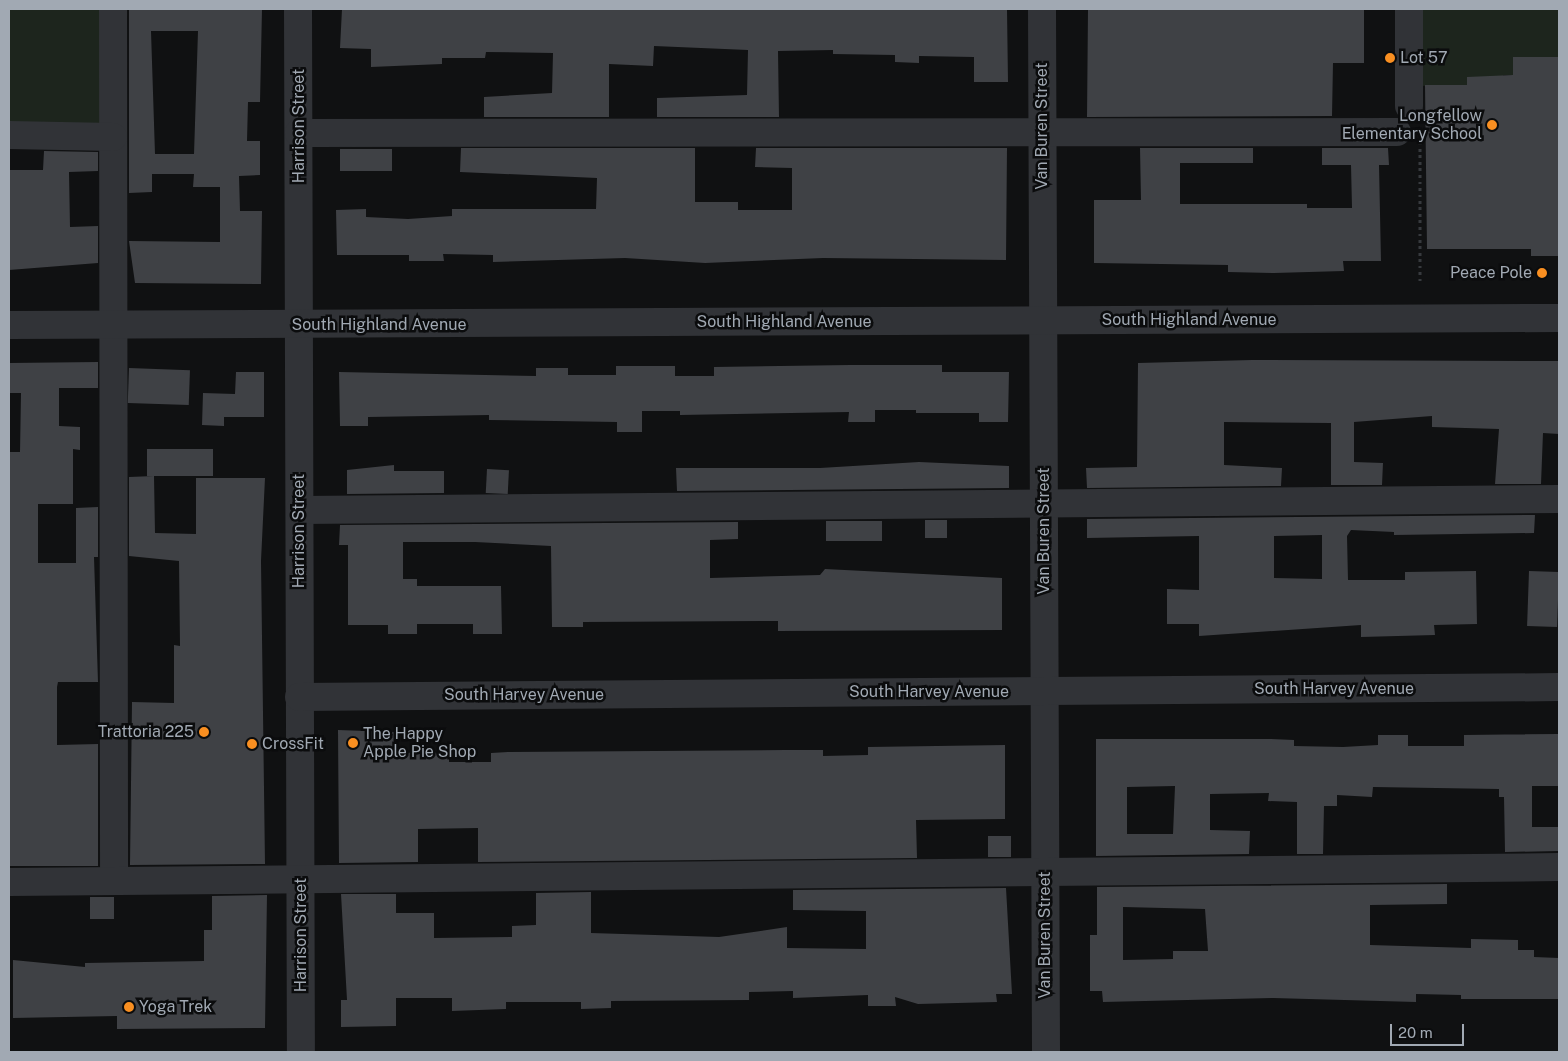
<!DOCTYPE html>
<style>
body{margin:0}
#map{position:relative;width:1568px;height:1061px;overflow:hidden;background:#101112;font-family:"Public Sans",sans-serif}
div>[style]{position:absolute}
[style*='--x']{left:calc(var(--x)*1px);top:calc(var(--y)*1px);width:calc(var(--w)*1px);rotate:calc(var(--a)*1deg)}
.green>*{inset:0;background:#1d251d;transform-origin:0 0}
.building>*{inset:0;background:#3f4145;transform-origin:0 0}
.path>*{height:3px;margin-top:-1.5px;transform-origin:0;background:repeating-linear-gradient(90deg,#373a3e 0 2.5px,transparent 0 6.5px)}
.minor>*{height:28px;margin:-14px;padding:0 14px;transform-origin:14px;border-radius:14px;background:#313337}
.dots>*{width:14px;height:14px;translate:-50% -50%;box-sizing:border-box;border:2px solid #0b0c0d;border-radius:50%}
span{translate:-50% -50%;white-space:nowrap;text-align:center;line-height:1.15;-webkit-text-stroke:5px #0b0c0d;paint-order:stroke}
.poi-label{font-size:16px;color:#a1a9b3}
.left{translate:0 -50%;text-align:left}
.right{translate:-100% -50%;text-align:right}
.street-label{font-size:16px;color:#a1a9b3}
.frame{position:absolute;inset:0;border:10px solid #a1a9b3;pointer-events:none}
.scale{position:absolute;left:1390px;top:1024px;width:74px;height:22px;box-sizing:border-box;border:2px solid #a1a9b3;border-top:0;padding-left:6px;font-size:15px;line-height:18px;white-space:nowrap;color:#a1a9b3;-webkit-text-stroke:4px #0b0c0d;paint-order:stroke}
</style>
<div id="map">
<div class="green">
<div style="left:9px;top:9px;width:96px;height:118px"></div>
<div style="clip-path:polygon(1420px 9px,1559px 9px,1559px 58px,1513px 58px,1513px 75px,1503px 75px,1503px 84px,1467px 77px,1467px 85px,1420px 86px)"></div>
</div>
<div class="building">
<div style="clip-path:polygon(evenodd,129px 9px,262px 9px,260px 102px,248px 102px,247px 141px,260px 141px,260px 175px,239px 176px,240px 211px,262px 211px,261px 284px,135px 283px,129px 241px,220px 242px,220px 187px,193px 187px,194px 174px,152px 174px,152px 192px,129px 193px,129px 9px,151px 31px,198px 31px,194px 154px,155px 154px,151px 31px)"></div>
<div style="clip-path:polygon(342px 9px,1007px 9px,1008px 82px,974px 82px,974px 57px,919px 56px,919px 63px,895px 62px,895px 55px,833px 54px,833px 50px,778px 51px,779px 117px,657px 117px,657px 98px,747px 95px,748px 50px,654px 46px,653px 66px,609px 64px,609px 117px,484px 117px,484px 97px,552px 93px,553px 53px,486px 52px,485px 58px,442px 58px,442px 64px,371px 67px,371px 49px,340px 48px)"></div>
<div style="clip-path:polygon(1088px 9px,1364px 9px,1364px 63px,1333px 63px,1332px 116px,1087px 117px)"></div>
<div style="clip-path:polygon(1513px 57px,1559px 57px,1559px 256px,1531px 256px,1531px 249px,1427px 249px,1425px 85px,1467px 85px,1467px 77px,1513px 75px)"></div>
<div style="clip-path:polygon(461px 148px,695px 148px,695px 202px,738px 202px,738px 210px,792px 210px,792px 168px,755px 167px,756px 148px,1007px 148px,1006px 260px,823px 258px,705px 263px,625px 258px,493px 262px,493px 255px,443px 254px,444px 261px,409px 261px,409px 255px,337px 255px,336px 210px,366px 209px,366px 217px,408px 219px,452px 216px,452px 209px,596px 209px,597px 178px,460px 172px)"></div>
<div style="clip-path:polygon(1140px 148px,1253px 148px,1253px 163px,1180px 163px,1180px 204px,1307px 204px,1307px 208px,1352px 208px,1351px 165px,1322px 165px,1322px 148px,1388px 148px,1389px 165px,1379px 165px,1381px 261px,1343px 261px,1344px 271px,1274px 273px,1228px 272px,1228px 265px,1094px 263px,1094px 200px,1141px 200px)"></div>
<div style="left:340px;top:149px;width:52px;height:22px"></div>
<div style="clip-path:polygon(44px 151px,98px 152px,98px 171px,69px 172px,70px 227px,98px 226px,98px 263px,9px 270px,10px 170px,43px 170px)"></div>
<div style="clip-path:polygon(1252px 360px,1559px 361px,1559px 434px,1543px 433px,1541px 484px,1495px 484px,1499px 429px,1432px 427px,1432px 416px,1354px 422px,1354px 462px,1383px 463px,1382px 485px,1331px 485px,1331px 423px,1224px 422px,1224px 465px,1282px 468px,1281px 486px,1087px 488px,1086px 468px,1137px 467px,1138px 363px)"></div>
<div style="clip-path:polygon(98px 362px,98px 388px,59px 388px,59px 426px,80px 427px,80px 450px,73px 449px,73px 504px,38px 504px,38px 563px,76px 563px,76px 508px,98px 507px,98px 557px,94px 557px,98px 682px,58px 682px,57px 687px,57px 745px,98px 744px,98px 866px,9px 866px,9px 452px,20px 452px,21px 393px,9px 393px,9px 363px)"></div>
<div style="clip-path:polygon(850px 365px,942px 365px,942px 372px,1009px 372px,1008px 422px,979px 422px,979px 413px,916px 413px,916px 410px,875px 410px,875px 422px,848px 422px,849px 412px,680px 415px,680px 411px,642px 411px,642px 432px,617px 432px,617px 422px,489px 420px,489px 415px,368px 417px,368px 426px,340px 426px,339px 372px,536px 376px,536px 368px,568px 368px,568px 375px,616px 375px,616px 366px,675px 366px,675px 376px,714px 376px,714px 367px)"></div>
<div style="left:129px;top:368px;width:61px;height:35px;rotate:2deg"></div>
<div style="clip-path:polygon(236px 372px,264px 372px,264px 417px,224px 417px,224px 426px,202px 425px,203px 393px,235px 394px)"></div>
<div style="left:147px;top:449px;width:66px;height:27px"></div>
<div style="clip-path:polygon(919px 462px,1009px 466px,1009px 488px,677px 491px,676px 468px,820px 468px)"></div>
<div style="clip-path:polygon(394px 465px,394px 471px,444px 471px,444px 493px,347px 494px,347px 470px)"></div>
<div style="left:487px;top:469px;width:22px;height:24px;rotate:3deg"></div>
<div style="clip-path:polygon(154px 476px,155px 533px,196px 534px,196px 478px,265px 478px,261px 561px,265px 864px,130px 865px,132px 702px,174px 703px,174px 645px,180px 646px,179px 561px,129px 556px,129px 477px)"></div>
<div style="clip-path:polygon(evenodd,1535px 515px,1534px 533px,1394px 535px,1394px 532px,1351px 530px,1347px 536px,1348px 580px,1405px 580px,1405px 572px,1476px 571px,1477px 624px,1434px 625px,1435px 635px,1361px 637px,1361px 625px,1199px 636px,1199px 624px,1167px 624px,1167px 589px,1199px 590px,1199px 536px,1087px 538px,1087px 519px,1535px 515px,1322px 535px,1322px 579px,1274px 578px,1274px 536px,1322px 535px)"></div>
<div style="left:925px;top:520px;width:22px;height:18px"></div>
<div style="left:826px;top:521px;width:56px;height:20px"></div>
<div style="clip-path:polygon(738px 522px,738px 539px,710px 540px,710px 578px,820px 575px,825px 569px,1002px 578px,1002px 630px,778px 631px,778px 621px,583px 622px,583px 627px,552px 627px,551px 546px,475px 542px,403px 542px,403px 579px,417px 579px,417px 586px,501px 586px,502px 634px,473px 634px,473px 624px,417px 624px,417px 634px,388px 634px,388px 625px,348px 625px,348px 545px,339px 545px,340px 525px)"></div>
<div style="left:1529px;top:571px;width:30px;height:55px;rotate:2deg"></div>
<div style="clip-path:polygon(338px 730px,394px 732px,394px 753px,449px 752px,449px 762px,491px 762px,491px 753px,508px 752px,785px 750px,823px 750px,823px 756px,868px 755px,868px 747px,1005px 745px,1005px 819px,916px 820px,917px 858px,478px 862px,478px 828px,418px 829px,418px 862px,339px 863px)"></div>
<div style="clip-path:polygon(evenodd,1559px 734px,1559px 786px,1532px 786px,1532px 827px,1558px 827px,1558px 851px,1505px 852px,1504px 797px,1499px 797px,1499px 789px,1373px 787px,1372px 797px,1337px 795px,1337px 806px,1324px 806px,1323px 854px,1297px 854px,1297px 802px,1268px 801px,1269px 793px,1210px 794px,1210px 830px,1250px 831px,1249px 854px,1096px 856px,1096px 739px,1271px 739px,1294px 740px,1294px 746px,1343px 747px,1378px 745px,1378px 735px,1408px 735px,1408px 746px,1464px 746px,1464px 735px,1559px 734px,1175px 786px,1173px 834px,1127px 834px,1127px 787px,1175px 786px)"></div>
<div style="left:988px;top:836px;width:23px;height:21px"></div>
<div style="clip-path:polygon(evenodd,1447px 884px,1447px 904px,1370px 905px,1370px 945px,1471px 948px,1471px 939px,1518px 940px,1518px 950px,1534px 950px,1534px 957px,1559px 958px,1559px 999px,1461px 999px,1461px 995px,1416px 994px,1416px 1002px,1273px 998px,1103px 1002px,1102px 991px,1090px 991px,1090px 935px,1097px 935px,1097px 887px,1447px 884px,1123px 907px,1205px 909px,1208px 951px,1173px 951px,1173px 959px,1123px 960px,1123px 907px)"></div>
<div style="clip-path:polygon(1006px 888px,1012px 994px,996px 994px,997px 1002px,918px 1004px,895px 997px,896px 1006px,868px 1006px,868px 995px,793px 998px,793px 991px,749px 992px,749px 1000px,611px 1001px,611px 1008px,581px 1009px,581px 1002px,506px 1002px,506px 1009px,452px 1011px,452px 998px,396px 998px,396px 1026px,341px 1027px,341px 1000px,347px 1000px,341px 894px,396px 894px,396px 913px,434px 913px,434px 938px,512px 937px,512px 926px,536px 925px,536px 893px,591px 892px,591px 933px,719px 937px,787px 927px,787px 948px,866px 949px,866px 911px,793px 910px,793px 890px)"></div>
<div style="clip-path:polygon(267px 895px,265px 1028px,117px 1029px,117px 1016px,13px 1018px,13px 960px,85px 967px,85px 963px,204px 961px,204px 930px,212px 930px,212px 896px)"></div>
<div style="left:90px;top:897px;width:24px;height:22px"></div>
</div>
<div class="path">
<div style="--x:1420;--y:281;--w:137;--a:-90"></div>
</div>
<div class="minor">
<div style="--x:113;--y:9;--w:872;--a:89.93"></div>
<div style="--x:298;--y:9;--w:1043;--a:89.84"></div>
<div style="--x:1042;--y:9;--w:1043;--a:89.78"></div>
<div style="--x:1409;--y:106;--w:97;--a:-90"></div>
<div style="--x:299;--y:133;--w:1098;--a:-0.05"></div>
<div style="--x:9;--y:135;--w:104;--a:1.1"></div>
<div style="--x:9;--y:325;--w:1550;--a:-0.26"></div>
<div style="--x:300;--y:510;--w:1259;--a:-0.5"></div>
<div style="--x:299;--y:697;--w:1260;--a:-0.45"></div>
<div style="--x:9;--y:882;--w:1550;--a:-0.55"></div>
</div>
<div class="dots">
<div style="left:1390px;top:58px;background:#f98f21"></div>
<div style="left:1492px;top:125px;background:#f98f21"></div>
<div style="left:1542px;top:273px;background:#f98f21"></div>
<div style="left:204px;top:732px;background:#f98f21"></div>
<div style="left:353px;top:743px;background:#f98f21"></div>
<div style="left:252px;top:744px;background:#f98f21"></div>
<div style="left:129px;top:1007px;background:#f98f21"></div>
</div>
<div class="poi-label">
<span class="left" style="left:1400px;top:58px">Lot 57</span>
<span class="right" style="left:1482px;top:125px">Longfellow<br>Elementary School</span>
<span class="right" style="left:1532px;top:273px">Peace Pole</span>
<span class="right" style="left:194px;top:732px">Trattoria 225</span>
<span class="left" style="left:363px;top:743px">The Happy<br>Apple Pie Shop</span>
<span class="left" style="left:262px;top:744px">CrossFit</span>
<span class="left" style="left:139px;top:1007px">Yoga Trek</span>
</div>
<div class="street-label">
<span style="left:299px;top:126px;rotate:-90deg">Harrison Street</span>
<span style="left:1042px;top:126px;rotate:-90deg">Van Buren Street</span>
<span style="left:1189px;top:320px">South Highland Avenue</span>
<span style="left:784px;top:322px">South Highland Avenue</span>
<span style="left:379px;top:325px">South Highland Avenue</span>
<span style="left:299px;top:531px;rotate:-90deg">Harrison Street</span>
<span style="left:1044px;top:531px;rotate:-90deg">Van Buren Street</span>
<span style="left:1334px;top:689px">South Harvey Avenue</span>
<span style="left:929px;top:692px">South Harvey Avenue</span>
<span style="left:524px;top:695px">South Harvey Avenue</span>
<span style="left:301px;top:935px;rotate:-90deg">Harrison Street</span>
<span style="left:1045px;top:935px;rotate:-90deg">Van Buren Street</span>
</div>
<div class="frame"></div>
<div class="scale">20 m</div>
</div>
